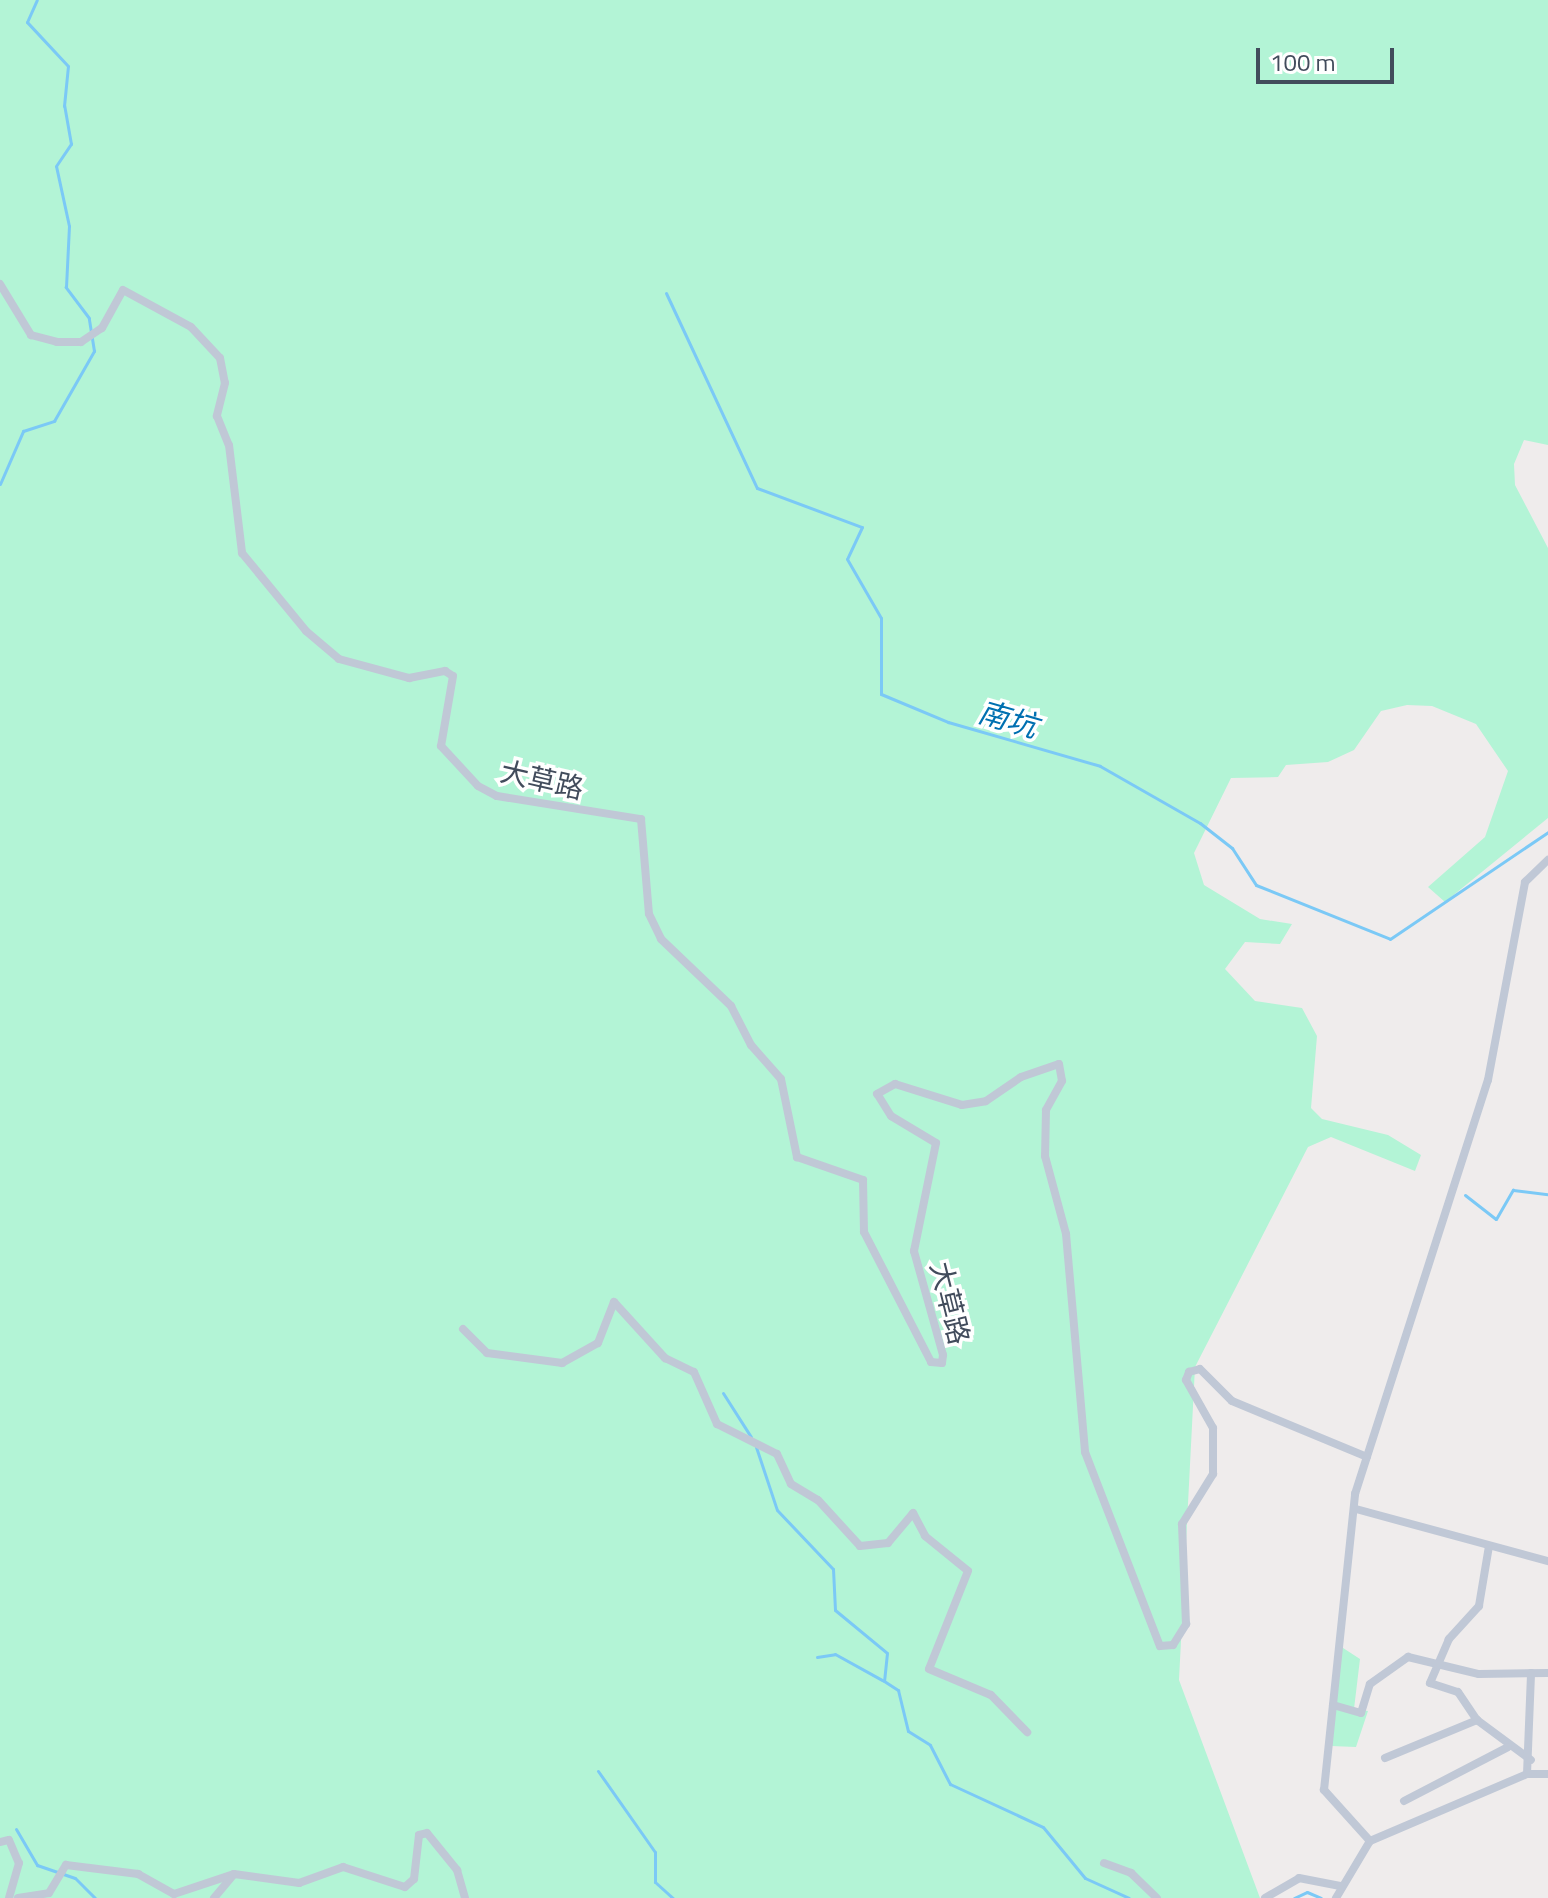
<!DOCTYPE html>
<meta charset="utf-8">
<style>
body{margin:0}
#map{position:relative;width:1548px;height:1898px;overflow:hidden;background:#efecec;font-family:"Titillium Web","Noto Sans TC",sans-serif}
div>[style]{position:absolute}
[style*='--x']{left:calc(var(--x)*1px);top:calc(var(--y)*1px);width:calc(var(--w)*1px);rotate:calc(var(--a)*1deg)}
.green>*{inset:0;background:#b3f4d6}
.stream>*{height:3px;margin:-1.5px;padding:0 1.5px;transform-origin:1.5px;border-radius:1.5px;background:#7bc9f6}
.street>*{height:8px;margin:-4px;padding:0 4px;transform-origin:4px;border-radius:4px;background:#c0c8d6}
span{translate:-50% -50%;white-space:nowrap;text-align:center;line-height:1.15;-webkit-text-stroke:7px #fff;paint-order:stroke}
.street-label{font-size:28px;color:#424c5c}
.water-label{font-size:30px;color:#0070b1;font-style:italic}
.scale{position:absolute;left:1256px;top:48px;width:138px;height:36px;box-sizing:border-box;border:4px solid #424c5c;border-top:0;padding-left:10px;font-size:24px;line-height:28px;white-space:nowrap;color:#424c5c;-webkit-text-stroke:6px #fff;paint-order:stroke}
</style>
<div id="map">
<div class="green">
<div style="clip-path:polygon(0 0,1548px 0,1548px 445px,1524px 440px,1514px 464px,1515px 485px,1548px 548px,1548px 818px,1445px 902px,1428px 887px,1485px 837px,1508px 771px,1476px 724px,1432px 706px,1407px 705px,1381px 711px,1354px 750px,1328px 762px,1286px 765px,1278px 777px,1231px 778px,1194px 853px,1204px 885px,1260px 919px,1292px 924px,1280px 944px,1245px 942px,1225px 969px,1255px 1001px,1302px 1008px,1317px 1036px,1311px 1108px,1322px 1119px,1388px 1135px,1421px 1155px,1415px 1171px,1331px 1137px,1308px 1147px,1195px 1367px,1179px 1680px,1260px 1898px,0 1898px)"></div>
<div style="clip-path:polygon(1340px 1646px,1360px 1659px,1354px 1709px,1368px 1711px,1356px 1747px,1331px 1746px)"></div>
</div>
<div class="stream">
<div style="--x:666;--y:293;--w:215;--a:65"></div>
<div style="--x:757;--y:488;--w:112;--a:20.4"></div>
<div style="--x:862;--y:527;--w:35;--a:115"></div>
<div style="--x:847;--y:559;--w:68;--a:60"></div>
<div style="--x:881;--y:618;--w:76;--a:90"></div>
<div style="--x:881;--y:694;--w:73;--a:22.7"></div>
<div style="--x:948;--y:722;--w:158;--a:16.1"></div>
<div style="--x:1100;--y:766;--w:115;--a:29.7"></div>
<div style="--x:1200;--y:823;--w:41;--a:38"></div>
<div style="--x:1232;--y:848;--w:44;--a:57"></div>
<div style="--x:1256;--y:885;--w:144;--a:21.9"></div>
<div style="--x:1390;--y:939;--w:191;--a:-34.1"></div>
<div style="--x:0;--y:484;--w:58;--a:-66.5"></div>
<div style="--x:23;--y:431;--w:33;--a:-18"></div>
<div style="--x:54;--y:421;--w:81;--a:-60.3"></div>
<div style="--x:94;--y:351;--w:33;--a:-99"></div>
<div style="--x:89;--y:318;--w:39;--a:-127"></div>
<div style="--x:66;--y:287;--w:61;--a:-87.2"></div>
<div style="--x:69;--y:226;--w:61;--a:-102.2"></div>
<div style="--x:56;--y:166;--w:27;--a:-56"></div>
<div style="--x:71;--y:144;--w:39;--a:-100"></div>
<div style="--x:64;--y:106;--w:40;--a:-84.3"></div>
<div style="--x:68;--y:66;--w:60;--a:-133"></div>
<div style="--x:27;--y:22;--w:24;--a:-66"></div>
<div style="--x:1465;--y:1195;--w:39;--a:38"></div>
<div style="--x:1496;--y:1219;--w:34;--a:-60"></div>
<div style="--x:1513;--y:1190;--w:35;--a:7"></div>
<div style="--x:723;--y:1393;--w:52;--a:57.5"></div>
<div style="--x:756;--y:1447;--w:66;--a:71.6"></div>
<div style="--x:777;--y:1510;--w:81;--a:46.5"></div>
<div style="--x:833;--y:1569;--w:41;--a:87.2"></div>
<div style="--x:835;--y:1610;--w:67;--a:39.6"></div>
<div style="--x:887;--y:1653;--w:28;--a:96"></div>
<div style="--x:884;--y:1681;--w:17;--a:33"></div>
<div style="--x:898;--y:1690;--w:42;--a:76.3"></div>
<div style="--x:908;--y:1731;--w:26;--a:32"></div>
<div style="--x:930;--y:1745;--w:44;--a:62.9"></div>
<div style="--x:950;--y:1784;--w:102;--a:24.8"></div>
<div style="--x:1043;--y:1827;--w:66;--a:50.5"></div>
<div style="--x:1085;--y:1878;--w:48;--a:24.4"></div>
<div style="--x:817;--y:1657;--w:18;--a:-9"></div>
<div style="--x:835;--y:1654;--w:54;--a:29"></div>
<div style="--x:598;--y:1771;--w:99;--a:54.9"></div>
<div style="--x:655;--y:1852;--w:30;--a:90"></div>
<div style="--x:655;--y:1882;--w:24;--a:42"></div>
<div style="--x:16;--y:1829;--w:42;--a:59.7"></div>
<div style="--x:37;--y:1865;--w:40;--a:18.9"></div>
<div style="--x:75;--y:1878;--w:28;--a:45"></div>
<div style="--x:1294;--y:1898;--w:14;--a:-25"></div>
<div style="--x:1307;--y:1892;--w:15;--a:23"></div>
</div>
<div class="street">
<div style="--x:0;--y:284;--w:60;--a:58.7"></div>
<div style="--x:31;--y:335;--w:27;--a:15"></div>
<div style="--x:57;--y:342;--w:24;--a:0"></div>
<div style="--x:81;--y:342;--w:25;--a:-34"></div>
<div style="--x:102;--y:328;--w:43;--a:-61.1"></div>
<div style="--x:123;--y:290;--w:77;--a:28.6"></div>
<div style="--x:191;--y:327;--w:42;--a:46.9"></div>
<div style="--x:220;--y:358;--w:25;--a:79"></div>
<div style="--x:225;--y:383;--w:34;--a:104"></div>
<div style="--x:217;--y:416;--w:31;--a:68"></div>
<div style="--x:229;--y:445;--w:109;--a:83.1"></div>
<div style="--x:242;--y:553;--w:101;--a:50.6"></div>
<div style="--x:306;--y:631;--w:43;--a:40.3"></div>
<div style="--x:339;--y:659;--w:73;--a:15.2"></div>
<div style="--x:409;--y:678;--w:37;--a:-11"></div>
<div style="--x:445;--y:671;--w:9;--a:32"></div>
<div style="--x:453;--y:676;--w:71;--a:99.7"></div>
<div style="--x:441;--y:746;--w:54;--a:47.2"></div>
<div style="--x:478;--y:786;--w:21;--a:28"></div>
<div style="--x:497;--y:796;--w:146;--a:9.1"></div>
<div style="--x:641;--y:819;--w:95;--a:85.2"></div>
<div style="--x:649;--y:914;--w:28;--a:64"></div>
<div style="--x:661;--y:939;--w:97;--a:43.7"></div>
<div style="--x:731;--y:1006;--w:44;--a:62.9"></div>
<div style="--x:751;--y:1045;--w:45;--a:48.6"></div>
<div style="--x:781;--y:1079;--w:80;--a:78.4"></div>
<div style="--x:797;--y:1157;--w:70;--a:19.2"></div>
<div style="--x:863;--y:1180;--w:52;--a:88.9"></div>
<div style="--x:864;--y:1232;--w:146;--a:62.7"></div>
<div style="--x:931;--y:1362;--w:11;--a:5"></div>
<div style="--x:942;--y:1363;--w:8;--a:-83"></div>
<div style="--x:943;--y:1355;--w:108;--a:-105.6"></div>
<div style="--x:914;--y:1251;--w:110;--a:-78.5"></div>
<div style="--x:936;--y:1143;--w:52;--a:-149"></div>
<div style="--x:891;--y:1116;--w:26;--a:-122"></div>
<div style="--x:877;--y:1094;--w:21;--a:-29"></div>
<div style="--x:895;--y:1084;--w:70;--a:17.4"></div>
<div style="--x:962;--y:1105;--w:24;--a:-9"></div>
<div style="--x:986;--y:1101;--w:42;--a:-34.4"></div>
<div style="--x:1021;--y:1077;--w:40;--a:-18.9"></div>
<div style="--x:1059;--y:1064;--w:17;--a:80"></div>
<div style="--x:1062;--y:1081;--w:33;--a:119"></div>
<div style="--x:1046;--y:1110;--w:46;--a:91.2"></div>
<div style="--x:1045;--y:1156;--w:81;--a:74.9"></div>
<div style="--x:1066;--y:1234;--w:219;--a:85"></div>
<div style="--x:1085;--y:1452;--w:208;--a:68.9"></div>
<div style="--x:1160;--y:1646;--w:13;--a:-4"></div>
<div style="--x:1173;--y:1645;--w:25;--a:-58"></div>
<div style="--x:1186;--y:1624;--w:100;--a:-92.3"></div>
<div style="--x:1182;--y:1524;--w:59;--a:-58.2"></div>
<div style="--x:1213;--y:1474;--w:46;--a:-90"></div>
<div style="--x:1213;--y:1428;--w:55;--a:-119.4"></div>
<div style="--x:1186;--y:1380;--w:9;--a:-69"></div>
<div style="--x:1189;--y:1372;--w:11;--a:-15"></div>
<div style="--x:1200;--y:1369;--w:45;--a:45"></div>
<div style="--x:1232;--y:1401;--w:146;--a:22.5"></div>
<div style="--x:463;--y:1329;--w:34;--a:45"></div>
<div style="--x:487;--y:1353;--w:76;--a:7.6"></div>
<div style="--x:562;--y:1363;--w:41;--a:-29.1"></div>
<div style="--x:598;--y:1343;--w:44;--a:-68.7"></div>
<div style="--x:614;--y:1302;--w:76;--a:47.7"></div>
<div style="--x:665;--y:1358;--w:32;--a:26"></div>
<div style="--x:694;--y:1372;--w:57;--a:66.1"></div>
<div style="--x:717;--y:1424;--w:67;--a:26.6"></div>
<div style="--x:777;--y:1454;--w:33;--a:65"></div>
<div style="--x:791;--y:1484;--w:31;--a:31"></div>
<div style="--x:818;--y:1500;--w:62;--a:47.6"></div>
<div style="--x:860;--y:1546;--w:28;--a:-6"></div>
<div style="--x:888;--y:1543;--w:39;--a:-50"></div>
<div style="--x:913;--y:1513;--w:26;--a:62"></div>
<div style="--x:925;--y:1536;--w:55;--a:39.1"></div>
<div style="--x:968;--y:1571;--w:105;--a:111.7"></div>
<div style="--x:929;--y:1669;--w:67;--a:22.8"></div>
<div style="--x:991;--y:1695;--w:52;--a:45.8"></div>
<div style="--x:1356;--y:1509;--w:199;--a:15.2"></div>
<div style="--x:1489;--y:1546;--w:61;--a:99.5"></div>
<div style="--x:1479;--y:1606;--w:45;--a:132.3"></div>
<div style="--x:1449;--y:1639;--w:48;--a:113.4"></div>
<div style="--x:1430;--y:1683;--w:29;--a:18"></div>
<div style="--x:1458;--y:1692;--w:34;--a:56"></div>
<div style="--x:1477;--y:1720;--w:67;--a:36.5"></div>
<div style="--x:1333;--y:1705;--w:29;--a:16"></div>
<div style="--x:1361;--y:1713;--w:30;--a:-73"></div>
<div style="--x:1370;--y:1684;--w:47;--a:-35.4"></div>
<div style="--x:1408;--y:1657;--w:73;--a:13.5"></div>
<div style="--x:1479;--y:1674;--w:69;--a:-0.8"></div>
<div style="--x:1385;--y:1758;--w:100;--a:-22.4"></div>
<div style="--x:1527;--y:1774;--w:101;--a:-87.7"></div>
<div style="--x:1404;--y:1801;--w:117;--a:-27.4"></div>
<div style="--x:1370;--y:1841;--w:69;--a:-132"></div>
<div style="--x:1324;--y:1790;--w:298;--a:-84"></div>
<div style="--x:1355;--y:1494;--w:435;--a:-72.2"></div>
<div style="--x:1488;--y:1080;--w:201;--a:-79.4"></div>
<div style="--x:1525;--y:882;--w:32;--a:-44"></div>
<div style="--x:0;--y:1842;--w:9;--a:-13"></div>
<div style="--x:9;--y:1840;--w:25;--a:67"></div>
<div style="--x:19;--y:1863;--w:36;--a:106"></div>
<div style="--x:1104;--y:1863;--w:29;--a:20"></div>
<div style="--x:1131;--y:1873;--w:36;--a:44"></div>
<div style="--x:18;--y:1898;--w:31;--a:-9"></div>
<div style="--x:49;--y:1893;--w:33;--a:-59"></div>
<div style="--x:66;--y:1865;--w:73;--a:7.1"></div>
<div style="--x:138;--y:1874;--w:41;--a:29.1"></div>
<div style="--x:174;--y:1894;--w:63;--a:-18.4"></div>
<div style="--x:234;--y:1874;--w:66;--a:7.9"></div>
<div style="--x:299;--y:1883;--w:47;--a:-20"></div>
<div style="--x:343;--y:1867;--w:65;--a:17.9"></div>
<div style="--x:405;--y:1887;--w:12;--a:-42"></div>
<div style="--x:414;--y:1879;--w:44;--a:-83.5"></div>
<div style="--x:419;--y:1835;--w:8;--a:-14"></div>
<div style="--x:427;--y:1833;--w:48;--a:51"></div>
<div style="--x:457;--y:1870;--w:29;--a:74"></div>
<div style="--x:214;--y:1898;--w:31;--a:-50"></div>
<div style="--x:1265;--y:1898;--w:39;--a:-30"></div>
<div style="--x:1299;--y:1878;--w:42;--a:11"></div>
<div style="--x:1336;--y:1898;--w:66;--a:-59.2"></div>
<div style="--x:1370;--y:1841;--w:171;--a:-23.1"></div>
<div style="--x:1527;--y:1774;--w:21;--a:0"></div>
</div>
<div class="street-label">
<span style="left:542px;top:780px;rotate:13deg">大草路</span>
<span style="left:950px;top:1303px;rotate:76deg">大草路</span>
</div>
<div class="water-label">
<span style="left:1008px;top:719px;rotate:16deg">南坑</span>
</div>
<div class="scale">100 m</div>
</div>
